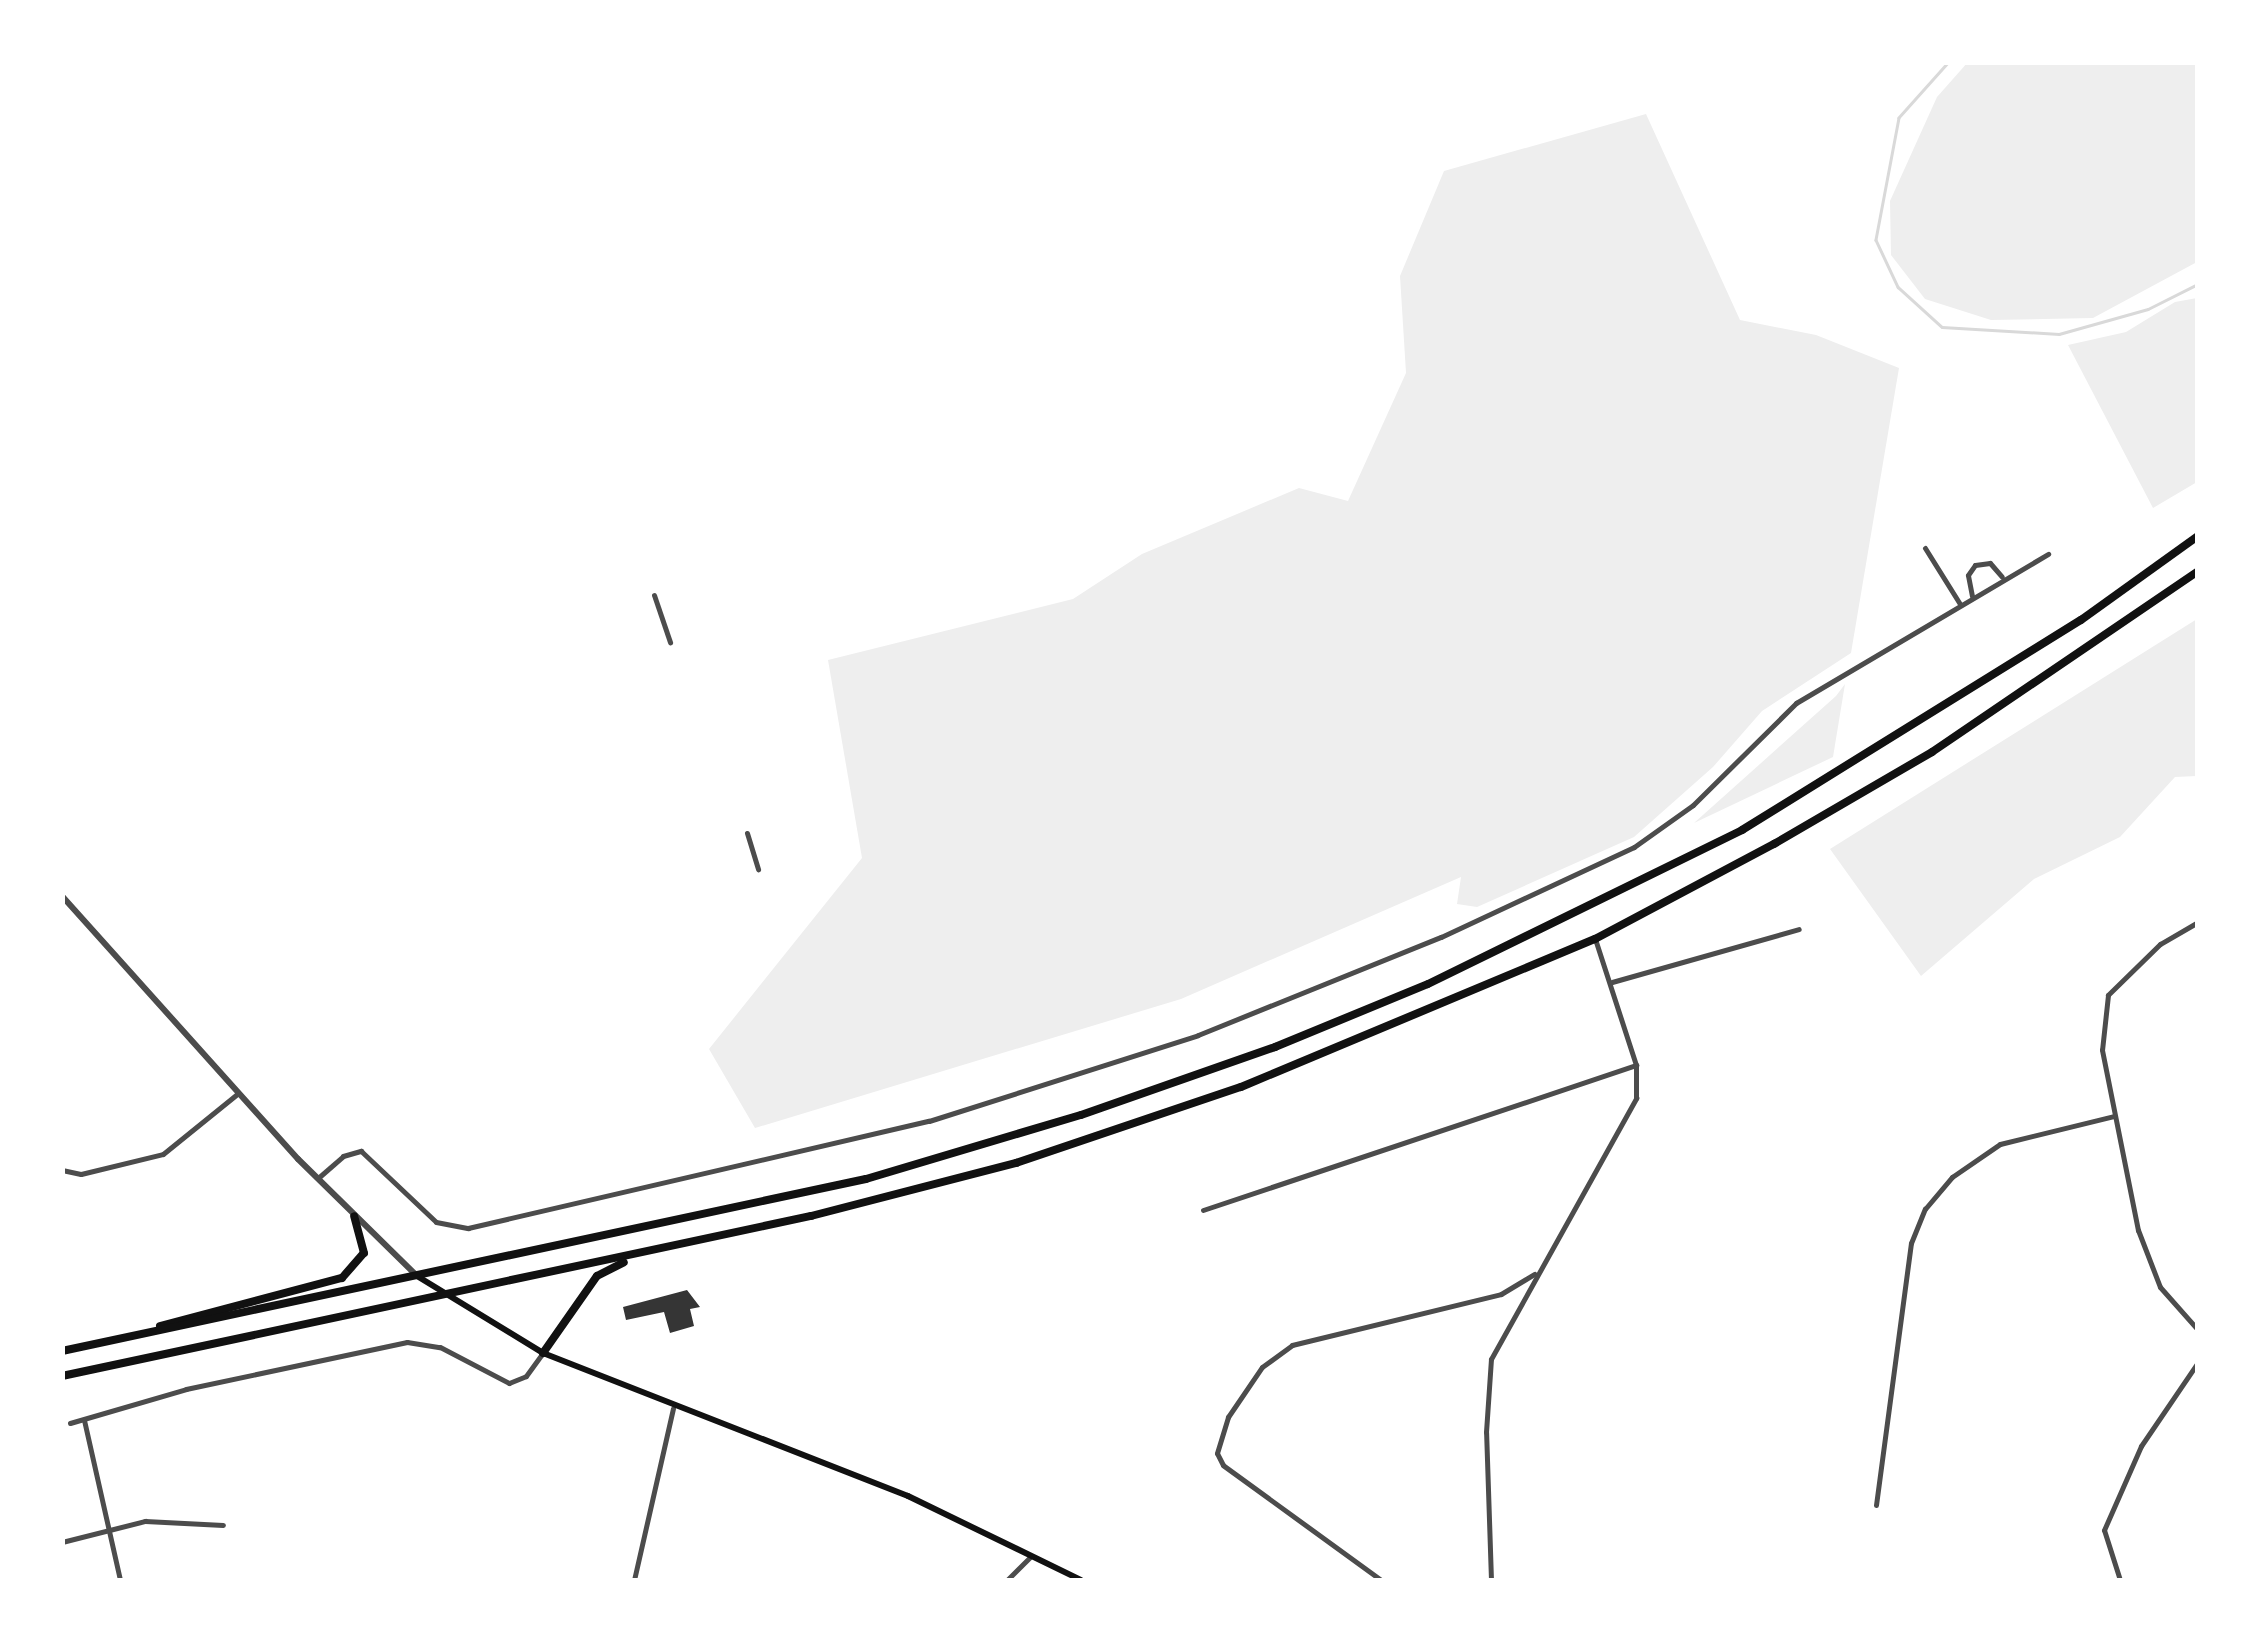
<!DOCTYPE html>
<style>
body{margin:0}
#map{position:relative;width:2260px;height:1643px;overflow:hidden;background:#fff;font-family:Quicksand,sans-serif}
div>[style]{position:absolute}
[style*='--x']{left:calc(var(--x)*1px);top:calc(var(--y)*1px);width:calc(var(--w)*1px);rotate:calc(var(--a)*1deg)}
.green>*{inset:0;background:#eee}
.stream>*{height:2.5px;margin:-1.25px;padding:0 1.25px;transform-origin:1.25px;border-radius:1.25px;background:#d9d9d9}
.building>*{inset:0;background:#353535}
.minor>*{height:5px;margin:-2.5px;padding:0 2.5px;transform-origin:2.5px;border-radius:2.5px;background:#4c4c4c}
.tertiary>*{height:6px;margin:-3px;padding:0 3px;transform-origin:3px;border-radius:3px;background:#4c4c4c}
.secondary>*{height:6px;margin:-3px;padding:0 3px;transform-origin:3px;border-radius:3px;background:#111}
.trunk>*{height:8px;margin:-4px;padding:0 4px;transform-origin:4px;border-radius:4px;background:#111}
span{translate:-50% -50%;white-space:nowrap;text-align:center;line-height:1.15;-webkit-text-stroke:10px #fff;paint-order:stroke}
.frame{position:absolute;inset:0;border:65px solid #fff;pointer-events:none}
</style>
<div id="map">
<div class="green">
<div style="clip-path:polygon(1968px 62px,2197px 63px,2197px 262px,2093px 318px,1991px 320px,1925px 299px,1891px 255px,1890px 201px,1937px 97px)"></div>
<div style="clip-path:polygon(1646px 114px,1740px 320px,1816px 335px,1899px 368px,1851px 653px,1762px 711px,1713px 767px,1634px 837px,1477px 907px,1457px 904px,1461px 877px,1181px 999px,755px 1128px,709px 1049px,862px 858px,828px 660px,1073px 599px,1142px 554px,1299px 488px,1348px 501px,1406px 373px,1400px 276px,1444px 171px)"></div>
<div style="clip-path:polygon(2197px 298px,2197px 482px,2153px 508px,2068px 345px,2126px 332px,2175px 302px)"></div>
<div style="clip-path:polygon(2197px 619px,2197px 776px,2175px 777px,2120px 837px,2034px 879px,1921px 976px,1830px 849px)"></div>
<div style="clip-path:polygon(1845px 684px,1833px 757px,1694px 823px,1836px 696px)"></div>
</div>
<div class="stream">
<div style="--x:1949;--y:62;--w:75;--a:131.8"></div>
<div style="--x:1899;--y:118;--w:124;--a:100.7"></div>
<div style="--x:1876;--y:240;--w:52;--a:64.9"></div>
<div style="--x:1898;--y:287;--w:59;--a:42.3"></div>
<div style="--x:1942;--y:327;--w:117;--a:3.4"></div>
<div style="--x:2059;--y:334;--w:92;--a:-15.7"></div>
<div style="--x:2148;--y:309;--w:56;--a:-26.6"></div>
</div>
<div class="building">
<div style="clip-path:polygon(687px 1290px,700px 1307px,690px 1309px,694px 1326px,670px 1333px,664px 1312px,626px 1320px,623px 1307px)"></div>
</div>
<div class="minor">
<div style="--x:1925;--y:548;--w:66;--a:58"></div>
<div style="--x:654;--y:595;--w:50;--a:71.2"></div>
<div style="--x:1972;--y:596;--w:21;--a:-101"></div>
<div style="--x:1968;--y:575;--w:12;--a:-55"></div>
<div style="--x:1975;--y:565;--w:15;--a:-8"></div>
<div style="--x:1990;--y:563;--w:18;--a:49"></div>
<div style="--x:747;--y:833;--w:38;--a:73"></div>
<div style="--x:2198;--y:922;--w:44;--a:149.9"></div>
<div style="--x:2160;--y:944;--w:73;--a:135.6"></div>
<div style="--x:2108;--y:995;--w:55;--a:96.2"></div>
<div style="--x:2102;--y:1050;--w:184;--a:78.7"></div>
<div style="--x:2138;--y:1230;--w:61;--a:68.9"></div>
<div style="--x:2160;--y:1287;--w:57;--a:48.5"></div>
<div style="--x:1612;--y:982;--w:194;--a:-15.8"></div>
<div style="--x:62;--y:1170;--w:19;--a:12"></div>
<div style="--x:81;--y:1174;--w:84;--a:-13.7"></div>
<div style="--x:163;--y:1154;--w:95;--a:-39"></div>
<div style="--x:318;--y:1178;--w:33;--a:-41"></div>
<div style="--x:343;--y:1156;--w:19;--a:-16"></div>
<div style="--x:361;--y:1151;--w:103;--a:43.4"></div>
<div style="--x:436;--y:1222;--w:33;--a:11"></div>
<div style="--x:468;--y:1228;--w:473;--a:-13.1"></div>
<div style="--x:929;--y:1121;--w:282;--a:-17.7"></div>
<div style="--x:1198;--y:1035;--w:262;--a:-22"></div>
<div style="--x:1441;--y:937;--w:213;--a:-25"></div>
<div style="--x:1634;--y:847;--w:72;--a:-35.4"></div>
<div style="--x:1693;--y:805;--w:145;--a:-44.7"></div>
<div style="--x:1796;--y:703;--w:293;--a:-30.6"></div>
<div style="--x:1203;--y:1210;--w:457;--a:-18.5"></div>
<div style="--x:84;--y:1420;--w:164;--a:77.3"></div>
<div style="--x:70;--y:1423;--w:121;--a:-16.3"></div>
<div style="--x:186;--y:1389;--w:226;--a:-12"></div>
<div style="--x:407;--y:1342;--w:33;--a:9"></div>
<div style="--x:440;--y:1347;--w:78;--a:27.6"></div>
<div style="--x:509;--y:1383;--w:18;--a:-22"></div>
<div style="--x:526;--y:1376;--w:29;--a:-54"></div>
<div style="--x:1876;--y:1505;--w:264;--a:-82.4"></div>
<div style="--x:1911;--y:1243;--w:37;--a:-68"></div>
<div style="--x:1925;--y:1209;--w:42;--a:-49.8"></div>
<div style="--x:1952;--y:1177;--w:58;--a:-34.5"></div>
<div style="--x:2000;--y:1144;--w:117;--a:-13.8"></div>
<div style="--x:62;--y:1542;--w:86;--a:-14.2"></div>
<div style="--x:145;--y:1521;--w:78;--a:2.9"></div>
<div style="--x:634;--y:1580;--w:176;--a:-77.2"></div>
<div style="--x:1007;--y:1580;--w:33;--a:-45"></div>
<div style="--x:1381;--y:1580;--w:195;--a:-144"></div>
<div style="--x:1223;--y:1465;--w:13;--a:-117"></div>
<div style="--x:1217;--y:1453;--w:38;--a:-73"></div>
<div style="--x:1228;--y:1417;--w:60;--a:-55.8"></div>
<div style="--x:1262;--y:1367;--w:37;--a:-36"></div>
<div style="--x:1292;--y:1345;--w:215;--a:-13.7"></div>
<div style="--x:1501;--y:1294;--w:39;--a:-31"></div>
<div style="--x:1491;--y:1580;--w:148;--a:-91.9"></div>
<div style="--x:1486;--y:1432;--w:73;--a:-86.1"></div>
<div style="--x:1491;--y:1359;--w:299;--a:-60.9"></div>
<div style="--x:1636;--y:1098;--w:33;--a:-90"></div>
<div style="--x:1636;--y:1065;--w:133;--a:-108"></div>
<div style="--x:2120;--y:1580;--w:52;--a:-107.7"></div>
<div style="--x:2104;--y:1530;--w:92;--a:-66.2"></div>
<div style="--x:2141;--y:1446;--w:102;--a:-55.8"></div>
</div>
<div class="tertiary">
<div style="--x:62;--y:896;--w:353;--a:48.1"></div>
<div style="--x:298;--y:1159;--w:165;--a:44.5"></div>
</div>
<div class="secondary">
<div style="--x:417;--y:1276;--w:148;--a:31.4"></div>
<div style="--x:543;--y:1353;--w:392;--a:21.4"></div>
<div style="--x:908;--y:1496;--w:192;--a:25.9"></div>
</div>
<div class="trunk">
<div style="--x:160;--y:1326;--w:188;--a:-14.8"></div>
<div style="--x:342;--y:1278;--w:33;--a:-49"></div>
<div style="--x:364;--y:1253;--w:38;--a:-105"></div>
<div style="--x:62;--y:1351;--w:822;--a:-12.08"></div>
<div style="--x:866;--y:1179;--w:224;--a:-16.6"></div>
<div style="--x:1081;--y:1115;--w:206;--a:-19.3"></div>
<div style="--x:1275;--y:1047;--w:165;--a:-22.4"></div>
<div style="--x:1428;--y:984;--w:350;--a:-26.1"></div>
<div style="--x:1742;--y:830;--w:399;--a:-31.8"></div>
<div style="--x:2081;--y:620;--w:144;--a:-35.7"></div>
<div style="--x:543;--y:1353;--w:94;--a:-55"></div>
<div style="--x:597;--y:1276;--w:30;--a:-27"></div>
<div style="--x:62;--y:1376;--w:766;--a:-12.06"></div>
<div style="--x:811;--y:1216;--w:212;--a:-14.5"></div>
<div style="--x:1016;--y:1163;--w:237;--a:-18.7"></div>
<div style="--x:1241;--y:1087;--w:384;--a:-22.7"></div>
<div style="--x:1595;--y:939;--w:203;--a:-28"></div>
<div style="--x:1774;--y:844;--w:183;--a:-30.2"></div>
<div style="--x:1932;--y:752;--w:322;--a:-34.2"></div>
</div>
<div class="frame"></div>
</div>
